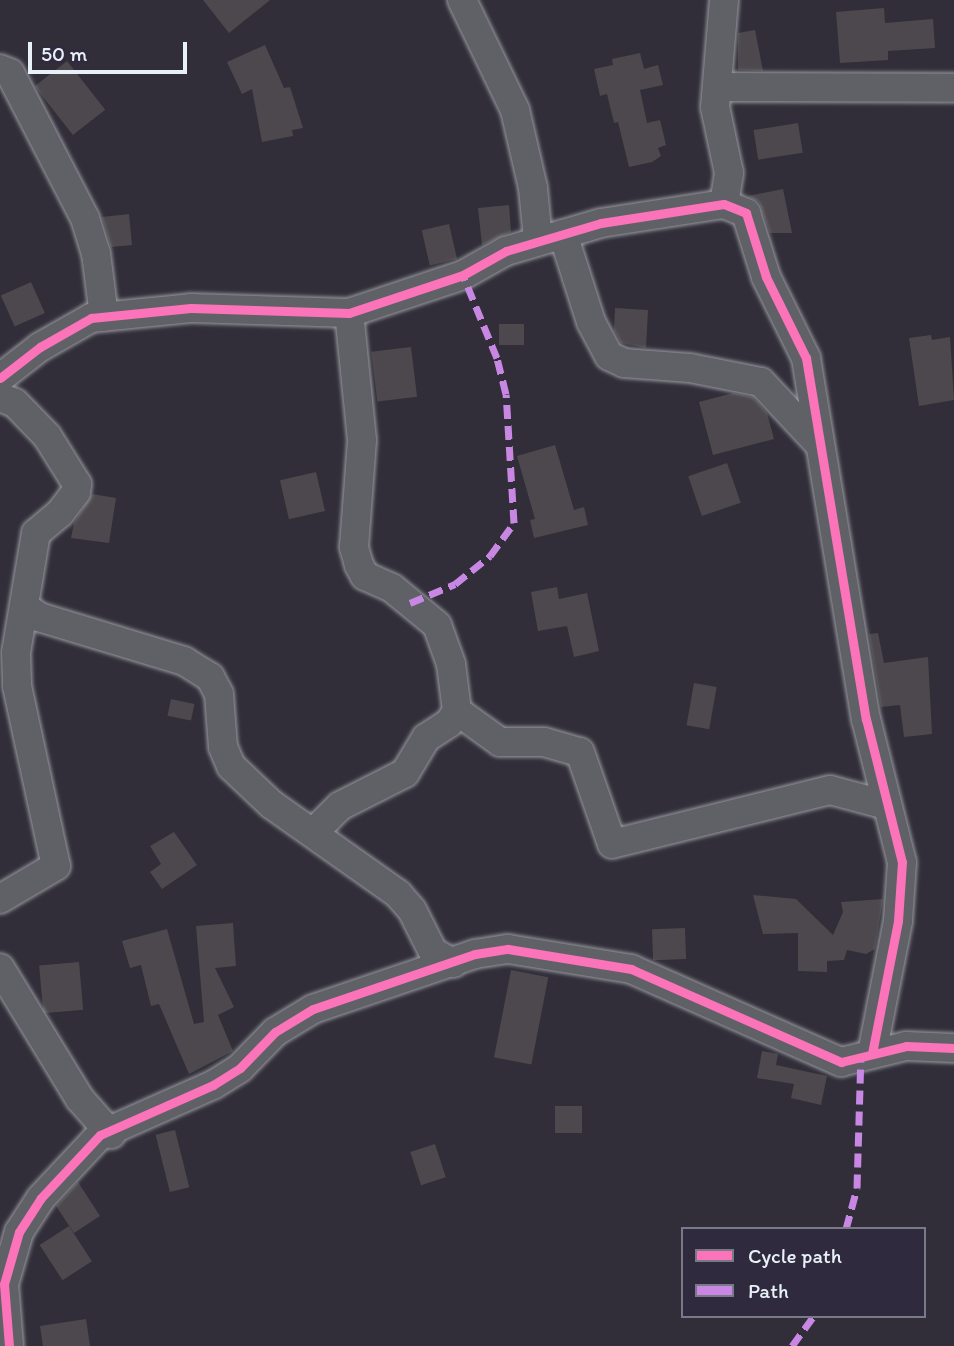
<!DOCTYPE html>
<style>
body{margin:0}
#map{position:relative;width:954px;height:1346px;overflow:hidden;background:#312e39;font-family:Itim,sans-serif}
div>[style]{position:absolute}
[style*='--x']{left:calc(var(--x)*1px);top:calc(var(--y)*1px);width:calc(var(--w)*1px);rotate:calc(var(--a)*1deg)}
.building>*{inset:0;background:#4c484d;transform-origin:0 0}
.roads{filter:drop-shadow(0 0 2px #98999f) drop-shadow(0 0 2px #98999f)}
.minor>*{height:28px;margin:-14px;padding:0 14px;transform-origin:14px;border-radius:14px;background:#606067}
.quiet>*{height:7px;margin-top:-3.5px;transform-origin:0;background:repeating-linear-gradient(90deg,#c787e3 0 14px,transparent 0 21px)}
.cycleway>*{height:9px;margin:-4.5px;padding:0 4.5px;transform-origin:4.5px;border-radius:4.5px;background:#fb73b8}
span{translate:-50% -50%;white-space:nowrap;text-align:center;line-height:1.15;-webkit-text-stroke:6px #2f2a3d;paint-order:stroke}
.legend{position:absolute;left:681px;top:1227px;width:245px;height:91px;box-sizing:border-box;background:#2f2a3d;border:2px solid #797a88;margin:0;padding:9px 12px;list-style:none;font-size:21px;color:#e8f1f8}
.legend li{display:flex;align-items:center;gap:14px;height:35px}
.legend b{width:35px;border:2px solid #797a88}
.scale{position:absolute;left:28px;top:42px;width:159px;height:32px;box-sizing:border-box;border:4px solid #e8f1f8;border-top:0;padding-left:9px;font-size:21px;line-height:24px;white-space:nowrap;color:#e8f1f8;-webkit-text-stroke:5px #2f2a3d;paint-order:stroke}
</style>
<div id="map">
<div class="building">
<div style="clip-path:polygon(203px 0,270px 0,229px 33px)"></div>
<div style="clip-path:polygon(884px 8px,885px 23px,933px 19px,935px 48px,888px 51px,888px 60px,840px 63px,836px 12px)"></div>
<div style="clip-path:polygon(755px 30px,763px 71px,738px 70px,738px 33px)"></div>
<div style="clip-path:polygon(265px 45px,284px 88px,290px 87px,303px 128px,292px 130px,293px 136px,262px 142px,252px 89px,242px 94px,227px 62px)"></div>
<div style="clip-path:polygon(640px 53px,644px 69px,658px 65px,663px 85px,640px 90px,647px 123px,660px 120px,666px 145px,658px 148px,661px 156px,652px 162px,629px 167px,618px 122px,614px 123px,607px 94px,600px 96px,594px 69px,613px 65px,612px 59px)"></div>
<div style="left:67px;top:61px;width:62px;height:41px;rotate:52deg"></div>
<div style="left:798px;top:123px;width:30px;height:45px;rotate:81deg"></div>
<div style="clip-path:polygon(783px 189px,792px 233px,770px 233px,759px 202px,748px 196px)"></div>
<div style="clip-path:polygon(509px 205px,511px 232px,482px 245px,478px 208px)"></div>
<div style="clip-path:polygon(129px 214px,132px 245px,111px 247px,102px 217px)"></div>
<div style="left:449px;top:224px;width:36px;height:28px;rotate:77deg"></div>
<div style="left:31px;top:282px;width:34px;height:33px;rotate:66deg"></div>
<div style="clip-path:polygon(615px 308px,648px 310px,646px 348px,621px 343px,614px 330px)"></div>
<div style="left:499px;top:324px;width:25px;height:21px"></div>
<div style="clip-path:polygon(931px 335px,932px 340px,950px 337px,954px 400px,919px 406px,909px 338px)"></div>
<div style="left:411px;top:347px;width:50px;height:40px;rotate:83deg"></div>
<div style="clip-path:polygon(733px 393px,753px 397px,767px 413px,774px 439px,713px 455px,699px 402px)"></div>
<div style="clip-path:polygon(555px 445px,574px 510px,584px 507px,588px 525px,534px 538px,530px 520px,535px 519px,517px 456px)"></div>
<div style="left:727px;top:463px;width:42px;height:41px;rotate:71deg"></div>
<div style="left:316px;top:472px;width:40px;height:37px;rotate:77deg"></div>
<div style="clip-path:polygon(92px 494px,116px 498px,109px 543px,71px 538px,74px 523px)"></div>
<div style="clip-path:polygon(557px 587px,559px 599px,587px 593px,599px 651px,574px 657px,567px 626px,538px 631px,531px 592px)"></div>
<div style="clip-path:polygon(878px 633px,884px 663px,928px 657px,932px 734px,904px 737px,900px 705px,881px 707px,869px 634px)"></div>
<div style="left:694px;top:683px;width:23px;height:43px;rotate:10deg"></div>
<div style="left:171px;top:699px;width:24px;height:17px;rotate:12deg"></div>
<div style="clip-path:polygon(174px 832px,197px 865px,162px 889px,150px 872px,161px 864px,150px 846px)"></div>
<div style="clip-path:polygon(753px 895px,796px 899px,833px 935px,843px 912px,841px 902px,883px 899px,875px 949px,866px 954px,847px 950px,844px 960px,827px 961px,827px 972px,798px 971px,798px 933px,763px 934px)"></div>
<div style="clip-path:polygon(233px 923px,236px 966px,215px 968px,234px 1007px,218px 1015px,233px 1051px,189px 1074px,159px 1004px,151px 1006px,141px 965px,130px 968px,122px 941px,167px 929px,194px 1024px,204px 1022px,196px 926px)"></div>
<div style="left:685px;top:928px;width:31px;height:33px;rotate:88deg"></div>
<div style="left:79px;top:962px;width:48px;height:40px;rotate:85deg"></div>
<div style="left:511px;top:970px;width:38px;height:89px;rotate:11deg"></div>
<div style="clip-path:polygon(762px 1051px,778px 1054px,776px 1065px,827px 1076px,821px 1105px,791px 1098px,794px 1084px,757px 1078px)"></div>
<div style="left:555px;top:1106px;width:27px;height:27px"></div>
<div style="left:175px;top:1130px;width:59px;height:20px;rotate:76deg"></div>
<div style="left:435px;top:1144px;width:35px;height:26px;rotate:72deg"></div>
<div style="clip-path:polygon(78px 1182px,100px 1216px,74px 1233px,56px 1206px)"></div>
<div style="left:69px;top:1226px;width:42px;height:35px;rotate:57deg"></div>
<div style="clip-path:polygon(86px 1319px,90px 1346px,43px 1346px,40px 1326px)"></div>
</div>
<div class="roads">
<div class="minor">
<div style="--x:462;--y:0;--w:122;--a:64.3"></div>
<div style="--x:515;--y:110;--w:80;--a:77"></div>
<div style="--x:533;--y:188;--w:52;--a:84.5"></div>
<div style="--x:724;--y:0;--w:107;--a:94.8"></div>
<div style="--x:715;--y:107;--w:67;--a:78"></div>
<div style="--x:729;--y:173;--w:31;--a:99"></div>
<div style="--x:0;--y:69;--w:11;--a:22"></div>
<div style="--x:10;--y:73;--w:163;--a:62.7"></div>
<div style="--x:85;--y:218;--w:37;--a:73"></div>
<div style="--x:96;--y:253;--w:64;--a:82.8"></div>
<div style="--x:720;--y:87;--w:234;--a:0.2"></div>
<div style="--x:563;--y:234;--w:92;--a:72.3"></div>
<div style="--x:591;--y:322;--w:38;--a:62"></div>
<div style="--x:609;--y:356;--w:17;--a:25"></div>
<div style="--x:624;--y:363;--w:66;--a:4.3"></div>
<div style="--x:690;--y:368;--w:72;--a:11.2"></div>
<div style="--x:761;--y:382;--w:83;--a:46.9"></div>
<div style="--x:0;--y:378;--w:51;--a:-37.8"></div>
<div style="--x:40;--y:347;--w:59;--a:-29.6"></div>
<div style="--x:91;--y:318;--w:100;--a:-5.7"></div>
<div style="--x:191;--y:308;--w:158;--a:1.8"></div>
<div style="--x:349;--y:313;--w:120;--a:-18.4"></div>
<div style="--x:463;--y:275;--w:49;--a:-29.2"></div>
<div style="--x:506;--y:251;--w:99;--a:-16.4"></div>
<div style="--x:601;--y:223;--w:124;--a:-8.8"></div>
<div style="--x:724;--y:204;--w:24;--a:22"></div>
<div style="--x:746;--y:213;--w:67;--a:72.6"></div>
<div style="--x:766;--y:277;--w:90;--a:63.7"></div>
<div style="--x:806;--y:358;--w:366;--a:80.6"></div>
<div style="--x:866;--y:719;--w:147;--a:75.9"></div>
<div style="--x:902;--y:862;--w:59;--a:93.9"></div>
<div style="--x:898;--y:921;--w:135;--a:101.1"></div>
<div style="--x:0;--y:397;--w:16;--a:22"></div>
<div style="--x:15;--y:403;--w:46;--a:45.9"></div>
<div style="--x:47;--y:436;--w:57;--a:58"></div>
<div style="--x:77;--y:484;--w:8;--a:97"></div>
<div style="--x:76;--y:492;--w:26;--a:127"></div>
<div style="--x:60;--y:513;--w:31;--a:140"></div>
<div style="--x:36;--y:533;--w:122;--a:99.5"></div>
<div style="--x:16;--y:653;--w:33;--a:88"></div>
<div style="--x:17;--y:686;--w:184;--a:77.8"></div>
<div style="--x:56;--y:866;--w:65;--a:149.5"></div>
<div style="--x:24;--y:606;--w:19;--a:36"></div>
<div style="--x:39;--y:617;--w:152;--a:16.9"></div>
<div style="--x:184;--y:661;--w:31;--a:32"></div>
<div style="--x:210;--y:677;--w:19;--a:62"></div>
<div style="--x:219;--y:694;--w:53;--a:85.7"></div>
<div style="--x:223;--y:747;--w:21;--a:67"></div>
<div style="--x:231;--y:766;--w:55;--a:43.5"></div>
<div style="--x:271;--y:804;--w:156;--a:35.3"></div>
<div style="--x:398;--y:894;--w:21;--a:49"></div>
<div style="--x:412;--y:910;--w:47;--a:63.4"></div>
<div style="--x:433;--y:952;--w:23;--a:29"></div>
<div style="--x:457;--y:711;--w:53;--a:35.8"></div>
<div style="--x:500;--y:742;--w:44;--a:0"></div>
<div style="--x:544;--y:742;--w:37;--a:16"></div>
<div style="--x:580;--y:752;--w:97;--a:70.8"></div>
<div style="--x:612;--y:844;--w:225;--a:-13.9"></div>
<div style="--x:830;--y:790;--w:58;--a:15"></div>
<div style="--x:313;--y:833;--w:38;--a:-45"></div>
<div style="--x:340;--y:806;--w:73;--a:-26.9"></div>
<div style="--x:405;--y:773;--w:41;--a:-59"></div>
<div style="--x:426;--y:738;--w:27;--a:-33"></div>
<div style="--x:449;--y:723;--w:14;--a:-56"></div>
<div style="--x:457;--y:711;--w:47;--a:-97.3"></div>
<div style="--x:451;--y:664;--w:41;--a:-109.7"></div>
<div style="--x:437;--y:625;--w:58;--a:-140.6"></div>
<div style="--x:392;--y:588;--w:30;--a:-156"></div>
<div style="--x:365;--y:576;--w:13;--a:-119"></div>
<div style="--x:359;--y:565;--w:19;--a:-106"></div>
<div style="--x:354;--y:547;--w:107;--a:-85.7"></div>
<div style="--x:362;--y:440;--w:128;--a:-95.8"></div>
<div style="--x:0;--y:968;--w:153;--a:58.6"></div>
<div style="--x:80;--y:1099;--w:47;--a:48.5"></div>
<div style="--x:9;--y:1346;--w:62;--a:-94.6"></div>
<div style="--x:4;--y:1284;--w:54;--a:-73.9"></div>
<div style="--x:19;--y:1232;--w:40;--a:-57.1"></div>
<div style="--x:41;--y:1198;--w:86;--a:-46.9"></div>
<div style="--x:100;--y:1135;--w:124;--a:-23.9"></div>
<div style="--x:213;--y:1085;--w:32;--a:-32"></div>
<div style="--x:240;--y:1068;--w:50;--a:-45.8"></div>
<div style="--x:275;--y:1032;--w:44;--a:-31.2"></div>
<div style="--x:313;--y:1009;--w:171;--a:-18.8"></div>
<div style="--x:475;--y:954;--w:33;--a:-9"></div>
<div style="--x:508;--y:949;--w:125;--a:9.2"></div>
<div style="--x:631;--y:969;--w:230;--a:23.9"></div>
<div style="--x:841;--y:1062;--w:67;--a:-13.8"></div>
<div style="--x:906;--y:1046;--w:48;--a:2.4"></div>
</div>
</div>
<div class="quiet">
<div style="--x:410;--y:603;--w:49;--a:-22.9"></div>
<div style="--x:455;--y:584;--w:45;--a:-38.7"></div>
<div style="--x:490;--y:556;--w:41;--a:-54"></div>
<div style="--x:514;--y:523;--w:129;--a:-93.5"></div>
<div style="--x:506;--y:394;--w:37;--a:-104"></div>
<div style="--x:497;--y:358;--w:90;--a:-112.3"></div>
<div style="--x:846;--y:1229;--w:42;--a:-75"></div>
<div style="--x:857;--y:1188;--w:131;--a:-88.3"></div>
<div style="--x:792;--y:1346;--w:37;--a:-54"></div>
</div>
<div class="cycleway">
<div style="--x:0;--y:378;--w:51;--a:-37.8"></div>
<div style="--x:40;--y:347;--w:59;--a:-29.6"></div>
<div style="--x:91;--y:318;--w:100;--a:-5.7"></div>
<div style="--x:191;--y:308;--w:158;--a:1.8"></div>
<div style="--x:349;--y:313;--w:120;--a:-18.4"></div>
<div style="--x:463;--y:275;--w:49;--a:-29.2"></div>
<div style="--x:506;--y:251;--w:99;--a:-16.4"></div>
<div style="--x:601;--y:223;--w:124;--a:-8.8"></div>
<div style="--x:724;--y:204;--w:24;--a:22"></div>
<div style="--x:746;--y:213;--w:67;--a:72.6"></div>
<div style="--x:766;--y:277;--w:90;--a:63.7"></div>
<div style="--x:806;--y:358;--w:366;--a:80.6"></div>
<div style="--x:866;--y:719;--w:147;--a:75.9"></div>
<div style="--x:902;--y:862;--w:59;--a:93.9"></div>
<div style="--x:898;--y:921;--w:135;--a:101.1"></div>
<div style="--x:9;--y:1346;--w:62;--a:-94.6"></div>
<div style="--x:4;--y:1284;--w:54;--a:-73.9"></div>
<div style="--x:19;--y:1232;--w:40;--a:-57.1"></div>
<div style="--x:41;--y:1198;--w:86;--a:-46.9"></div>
<div style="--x:100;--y:1135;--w:124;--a:-23.9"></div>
<div style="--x:213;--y:1085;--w:32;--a:-32"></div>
<div style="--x:240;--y:1068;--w:50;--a:-45.8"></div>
<div style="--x:275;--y:1032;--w:44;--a:-31.2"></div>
<div style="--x:313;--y:1009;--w:171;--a:-18.8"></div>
<div style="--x:475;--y:954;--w:33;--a:-9"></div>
<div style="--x:508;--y:949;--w:125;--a:9.2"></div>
<div style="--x:631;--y:969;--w:230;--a:23.9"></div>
<div style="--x:841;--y:1062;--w:67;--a:-13.8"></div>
<div style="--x:906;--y:1046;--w:48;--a:2.4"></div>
</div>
<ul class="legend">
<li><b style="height:9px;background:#fb73b8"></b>Cycle path</li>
<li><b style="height:9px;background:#c787e3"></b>Path</li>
</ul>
<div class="scale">50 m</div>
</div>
